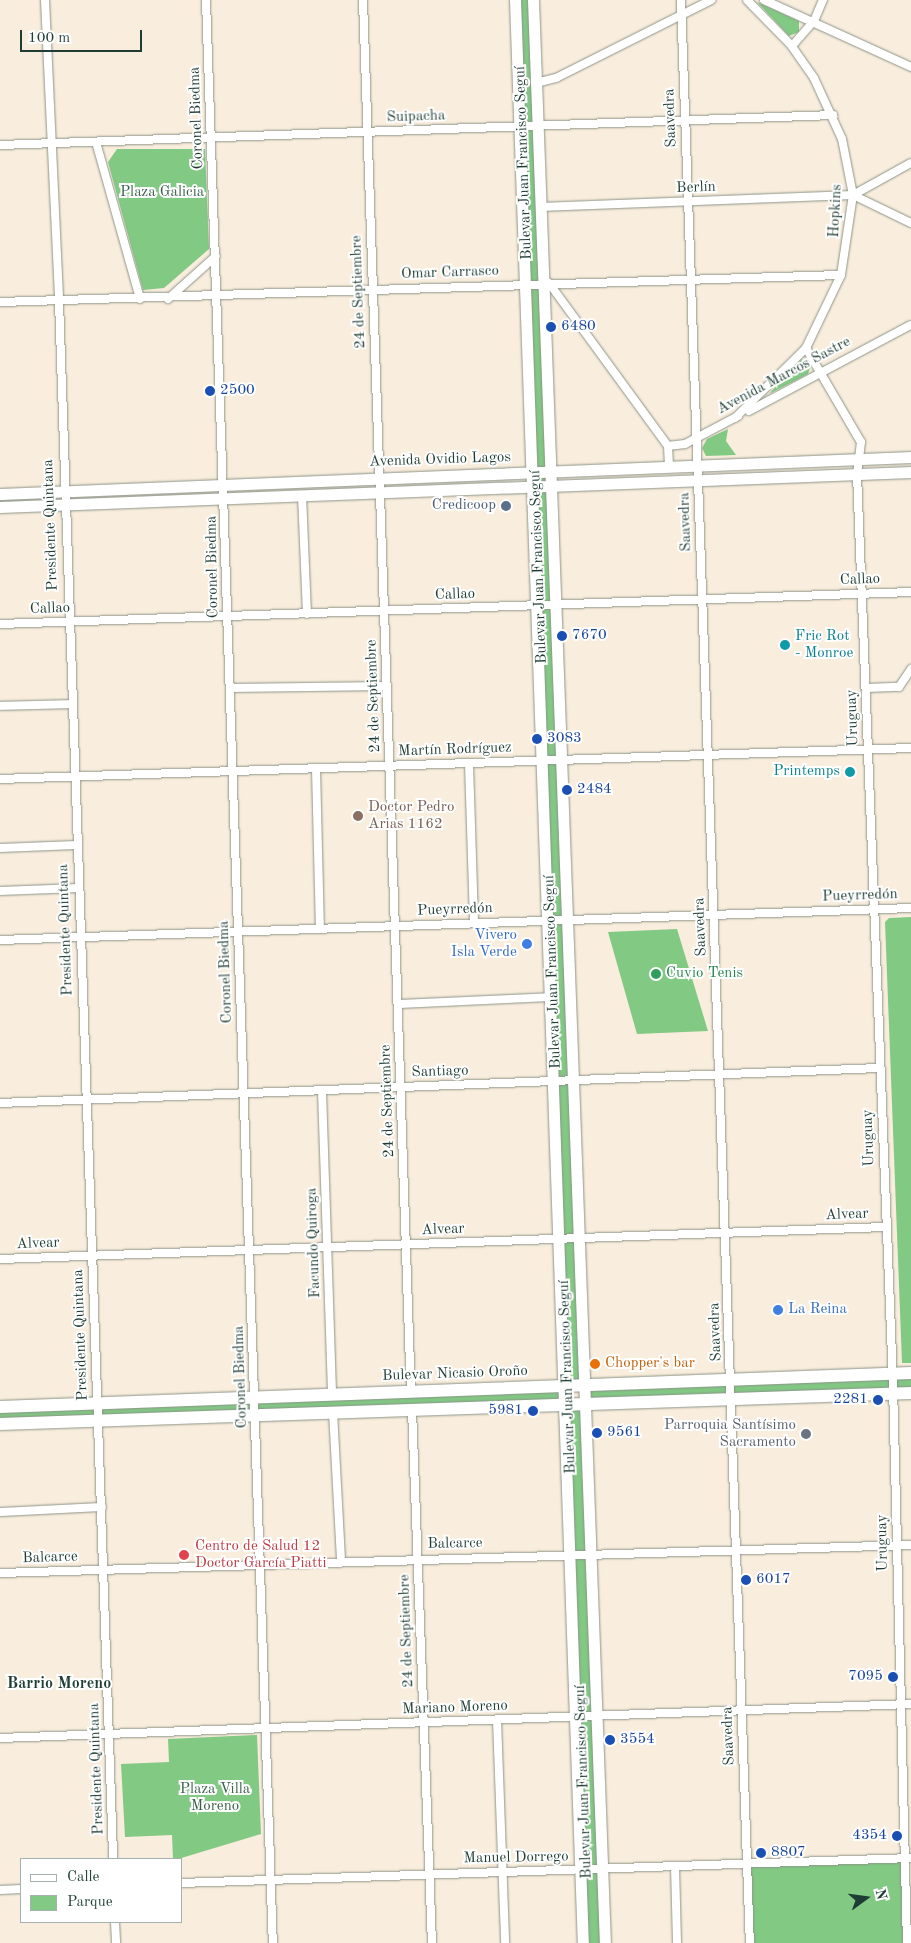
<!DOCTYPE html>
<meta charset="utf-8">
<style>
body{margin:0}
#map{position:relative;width:911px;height:1943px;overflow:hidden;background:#f9eddd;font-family:"Old Standard TT",serif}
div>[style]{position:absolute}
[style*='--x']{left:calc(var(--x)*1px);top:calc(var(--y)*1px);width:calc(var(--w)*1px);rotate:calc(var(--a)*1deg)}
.green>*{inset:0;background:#82c984;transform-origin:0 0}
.roads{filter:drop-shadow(0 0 1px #8c9588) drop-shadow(0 0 1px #8c9588)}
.minor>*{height:8px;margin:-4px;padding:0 4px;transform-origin:4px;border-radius:4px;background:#fff}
.secondary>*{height:11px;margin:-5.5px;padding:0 5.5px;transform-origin:5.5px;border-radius:5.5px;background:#fff}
.primary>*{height:12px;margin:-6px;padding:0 6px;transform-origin:6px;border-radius:6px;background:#fff}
.dots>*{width:14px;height:14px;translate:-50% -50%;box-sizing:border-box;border:2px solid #fff;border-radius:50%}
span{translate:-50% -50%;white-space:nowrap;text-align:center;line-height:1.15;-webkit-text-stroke:4px #fff;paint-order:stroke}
.street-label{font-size:15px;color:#1f3d34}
.park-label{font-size:15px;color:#386048}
.transit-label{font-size:15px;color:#164399}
.left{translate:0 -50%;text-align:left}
.right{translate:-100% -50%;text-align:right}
.service-label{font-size:15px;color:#4e5e75}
.culture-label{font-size:15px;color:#0d838f}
.education-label{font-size:15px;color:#785e54}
.shop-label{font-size:15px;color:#366cbe}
.leisure-label{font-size:15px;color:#27864d}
.food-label{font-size:15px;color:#c56008}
.worship-label{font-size:15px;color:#5b616d}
.health-label{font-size:15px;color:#be3a42}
.neighbourhood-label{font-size:16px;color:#1f3d34;font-weight:700}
.legend{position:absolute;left:20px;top:1858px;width:162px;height:65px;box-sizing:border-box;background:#fff;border:1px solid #a5b1ae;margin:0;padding:6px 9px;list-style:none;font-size:15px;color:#1f3d34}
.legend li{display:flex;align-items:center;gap:10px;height:25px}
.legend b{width:25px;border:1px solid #a5b1ae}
.north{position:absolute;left:841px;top:1873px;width:50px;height:50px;-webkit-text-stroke:4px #fff;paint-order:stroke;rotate:76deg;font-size:14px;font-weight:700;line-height:20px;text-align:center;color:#1f3d34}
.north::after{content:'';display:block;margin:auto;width:18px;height:22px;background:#1f3d34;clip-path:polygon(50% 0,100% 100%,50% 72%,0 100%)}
.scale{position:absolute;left:20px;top:30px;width:122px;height:22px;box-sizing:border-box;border:2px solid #1f3d34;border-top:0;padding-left:6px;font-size:15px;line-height:18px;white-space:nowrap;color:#1f3d34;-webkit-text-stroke:4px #fff;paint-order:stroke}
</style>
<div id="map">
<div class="green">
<div style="clip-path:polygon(evenodd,515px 0,533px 0,583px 1385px,911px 1373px,911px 1393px,585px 1403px,605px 1943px,583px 1943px,565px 1404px,0 1424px,0 1407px,564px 1386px,515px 0,583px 1386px,584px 1403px,565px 1403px,564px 1387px,583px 1386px)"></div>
<div style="clip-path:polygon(757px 2px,799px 21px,799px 32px,789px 36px)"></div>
<div style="clip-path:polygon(117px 149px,205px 149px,209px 249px,164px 288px,143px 290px,108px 162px)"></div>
<div style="clip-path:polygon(801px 359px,811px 365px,808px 374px,769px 394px)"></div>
<div style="clip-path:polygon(728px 429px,726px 441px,736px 455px,706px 456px,702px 448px,707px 439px)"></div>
<div style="clip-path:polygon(911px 917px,911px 1363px,902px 1363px,885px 922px,889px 918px)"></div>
<div style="clip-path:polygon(677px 929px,708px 1031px,637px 1034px,608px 932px)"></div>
<div style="clip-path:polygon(257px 1735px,261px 1834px,178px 1859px,173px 1859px,172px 1835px,125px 1837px,121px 1764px,169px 1762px,168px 1739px)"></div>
<div style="left:904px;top:1858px;width:85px;height:157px;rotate:88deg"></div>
</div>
<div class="roads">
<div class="minor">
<div style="--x:45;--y:0;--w:301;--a:87.3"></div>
<div style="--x:59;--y:301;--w:1559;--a:88.01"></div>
<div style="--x:206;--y:0;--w:1944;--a:88.03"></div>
<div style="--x:363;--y:0;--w:1393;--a:88.03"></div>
<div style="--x:681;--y:0;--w:1944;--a:87.97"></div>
<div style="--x:764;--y:0;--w:162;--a:24.5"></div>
<div style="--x:792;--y:46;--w:33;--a:-49"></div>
<div style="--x:814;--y:21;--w:23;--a:-67"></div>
<div style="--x:536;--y:83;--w:21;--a:-14"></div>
<div style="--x:556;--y:78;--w:174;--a:-26.7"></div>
<div style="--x:96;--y:142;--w:163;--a:74.3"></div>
<div style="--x:0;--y:145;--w:834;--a:-2.06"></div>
<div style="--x:853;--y:195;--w:64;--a:25.8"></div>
<div style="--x:540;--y:207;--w:313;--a:-2.2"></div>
<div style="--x:853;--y:195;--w:66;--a:-28.9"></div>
<div style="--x:549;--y:283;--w:202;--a:53.9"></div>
<div style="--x:668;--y:446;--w:20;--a:87"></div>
<div style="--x:168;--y:299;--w:64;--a:-41.9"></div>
<div style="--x:0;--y:302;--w:841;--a:-1.84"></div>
<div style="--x:806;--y:348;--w:109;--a:59.7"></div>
<div style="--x:861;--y:442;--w:32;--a:97"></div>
<div style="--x:857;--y:474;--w:911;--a:87.73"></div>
<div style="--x:893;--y:1384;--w:559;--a:88.57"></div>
<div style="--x:749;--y:411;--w:183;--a:-28"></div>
<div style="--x:735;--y:418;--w:100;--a:-44.6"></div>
<div style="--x:806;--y:348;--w:81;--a:-64.4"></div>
<div style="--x:841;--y:275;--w:81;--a:-81.5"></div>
<div style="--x:853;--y:195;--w:57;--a:-101.1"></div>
<div style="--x:842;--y:139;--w:67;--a:-114.7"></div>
<div style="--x:814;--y:78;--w:39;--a:-125"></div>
<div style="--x:792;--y:46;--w:64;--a:-134.4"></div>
<div style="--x:668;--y:446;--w:17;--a:-7"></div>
<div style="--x:685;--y:444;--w:60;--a:-27.8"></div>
<div style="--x:302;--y:495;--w:119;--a:87.6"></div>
<div style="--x:0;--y:624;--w:912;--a:-2.01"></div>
<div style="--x:230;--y:688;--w:157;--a:-0.7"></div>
<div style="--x:866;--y:688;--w:33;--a:-2"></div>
<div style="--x:899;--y:687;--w:22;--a:-56"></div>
<div style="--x:0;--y:706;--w:71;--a:-1.6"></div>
<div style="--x:469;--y:763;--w:160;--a:88.2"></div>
<div style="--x:316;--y:768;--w:161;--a:88.6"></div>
<div style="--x:0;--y:779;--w:912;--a:-1.95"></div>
<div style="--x:0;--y:848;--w:76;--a:-2.3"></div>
<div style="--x:0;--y:891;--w:78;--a:-2.2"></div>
<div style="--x:0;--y:940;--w:912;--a:-2.01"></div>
<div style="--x:398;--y:1004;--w:153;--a:-2.6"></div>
<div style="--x:322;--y:1091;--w:304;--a:88.1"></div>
<div style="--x:0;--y:1103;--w:881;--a:-2.28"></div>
<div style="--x:0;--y:1259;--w:888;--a:-2.07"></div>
<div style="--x:412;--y:1409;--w:534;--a:87.86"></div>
<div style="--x:333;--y:1412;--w:150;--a:86.9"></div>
<div style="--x:0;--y:1512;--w:102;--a:-2.8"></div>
<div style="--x:0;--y:1573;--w:911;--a:-1.76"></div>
<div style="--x:497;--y:1720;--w:223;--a:87.9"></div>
<div style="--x:0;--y:1738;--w:912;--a:-2.14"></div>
<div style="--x:675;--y:1866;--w:77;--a:88.5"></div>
<div style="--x:181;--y:1883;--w:730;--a:-1.96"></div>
<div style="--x:0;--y:1890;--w:21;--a:-3"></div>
<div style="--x:115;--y:1922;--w:21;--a:87"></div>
</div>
<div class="secondary">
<div style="--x:515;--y:0;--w:1944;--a:88"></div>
<div style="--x:533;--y:0;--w:1944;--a:87.88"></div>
<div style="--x:0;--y:494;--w:912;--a:-2.33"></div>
<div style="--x:0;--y:507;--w:912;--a:-2.2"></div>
</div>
<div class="primary">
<div style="--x:0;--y:1407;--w:912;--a:-2.14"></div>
<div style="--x:0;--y:1424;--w:912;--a:-1.95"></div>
</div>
</div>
<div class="dots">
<div style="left:551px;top:327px;background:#1a4fb4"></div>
<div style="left:210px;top:391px;background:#1a4fb4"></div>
<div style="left:506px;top:506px;background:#5c6f8a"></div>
<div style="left:562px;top:636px;background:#1a4fb4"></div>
<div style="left:785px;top:645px;background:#0f9aa8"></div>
<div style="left:537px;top:739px;background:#1a4fb4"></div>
<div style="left:850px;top:772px;background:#0f9aa8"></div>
<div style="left:567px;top:790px;background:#1a4fb4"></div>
<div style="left:358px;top:816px;background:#8d6e63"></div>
<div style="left:527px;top:944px;background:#3f7fe0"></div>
<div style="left:656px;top:974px;background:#2e9e5b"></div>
<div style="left:778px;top:1310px;background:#3f7fe0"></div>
<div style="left:595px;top:1364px;background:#e8710a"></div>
<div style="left:878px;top:1400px;background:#1a4fb4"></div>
<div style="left:533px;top:1411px;background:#1a4fb4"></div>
<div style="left:597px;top:1433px;background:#1a4fb4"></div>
<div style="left:806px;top:1434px;background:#6b7280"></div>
<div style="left:184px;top:1555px;background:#e0444e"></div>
<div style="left:746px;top:1580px;background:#1a4fb4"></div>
<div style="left:893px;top:1677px;background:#1a4fb4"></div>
<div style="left:610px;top:1740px;background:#1a4fb4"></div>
<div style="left:897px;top:1836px;background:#1a4fb4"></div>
<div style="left:761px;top:1853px;background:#1a4fb4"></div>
</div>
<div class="street-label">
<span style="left:416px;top:117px;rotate:-2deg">Suipacha</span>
<span style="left:197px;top:118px;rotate:-92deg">Coronel Biedma</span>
<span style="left:671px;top:118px;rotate:-92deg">Saavedra</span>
<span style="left:524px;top:163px;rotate:-92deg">Bulevar Juan Francisco Seguí</span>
<span style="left:696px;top:188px;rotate:-2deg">Berlín</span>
<span style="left:836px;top:211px;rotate:-87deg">Hopkins</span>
<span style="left:450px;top:273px;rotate:-2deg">Omar Carrasco</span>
<span style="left:359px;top:292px;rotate:-92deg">24 de Septiembre</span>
<span style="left:784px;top:376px;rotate:-28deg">Avenida Marcos Sastre</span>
<span style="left:440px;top:460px;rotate:-2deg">Avenida Ovidio Lagos</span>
<span style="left:686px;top:522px;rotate:-92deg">Saavedra</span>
<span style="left:51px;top:525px;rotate:-92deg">Presidente Quintana</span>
<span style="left:213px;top:567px;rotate:-91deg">Coronel Biedma</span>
<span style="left:539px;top:567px;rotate:-92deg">Bulevar Juan Francisco Seguí</span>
<span style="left:860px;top:580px;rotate:-2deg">Callao</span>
<span style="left:455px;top:595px;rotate:-2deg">Callao</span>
<span style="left:50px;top:609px;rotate:-2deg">Callao</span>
<span style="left:374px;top:696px;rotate:-92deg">24 de Septiembre</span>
<span style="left:853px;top:718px;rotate:-92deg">Uruguay</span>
<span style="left:455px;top:750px;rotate:-2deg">Martín Rodríguez</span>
<span style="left:860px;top:896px;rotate:-2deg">Pueyrredón</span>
<span style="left:455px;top:910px;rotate:-2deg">Pueyrredón</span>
<span style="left:701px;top:927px;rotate:-92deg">Saavedra</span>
<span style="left:66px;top:930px;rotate:-92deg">Presidente Quintana</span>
<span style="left:226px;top:972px;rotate:-92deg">Coronel Biedma</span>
<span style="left:553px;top:972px;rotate:-92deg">Bulevar Juan Francisco Seguí</span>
<span style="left:440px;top:1072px;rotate:-2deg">Santiago</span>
<span style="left:388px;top:1101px;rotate:-92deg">24 de Septiembre</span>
<span style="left:869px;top:1138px;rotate:-92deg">Uruguay</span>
<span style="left:847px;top:1215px;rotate:-2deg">Alvear</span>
<span style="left:443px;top:1230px;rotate:-2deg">Alvear</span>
<span style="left:314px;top:1243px;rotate:-92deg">Facundo Quiroga</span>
<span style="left:38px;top:1244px;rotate:-2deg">Alvear</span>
<span style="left:716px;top:1332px;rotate:-92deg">Saavedra</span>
<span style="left:81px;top:1335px;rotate:-92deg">Presidente Quintana</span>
<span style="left:455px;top:1374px;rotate:-2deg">Bulevar Nicasio Oroño</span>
<span style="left:241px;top:1377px;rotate:-92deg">Coronel Biedma</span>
<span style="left:568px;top:1377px;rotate:-92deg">Bulevar Juan Francisco Seguí</span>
<span style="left:883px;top:1543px;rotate:-91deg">Uruguay</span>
<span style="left:455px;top:1544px;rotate:-1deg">Balcarce</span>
<span style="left:50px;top:1558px;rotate:-2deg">Balcarce</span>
<span style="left:407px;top:1631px;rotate:-92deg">24 de Septiembre</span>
<span style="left:455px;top:1708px;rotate:-2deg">Mariano Moreno</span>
<span style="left:729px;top:1736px;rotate:-92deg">Saavedra</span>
<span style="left:97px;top:1769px;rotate:-92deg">Presidente Quintana</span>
<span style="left:584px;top:1782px;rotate:-92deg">Bulevar Juan Francisco Seguí</span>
<span style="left:516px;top:1858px;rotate:-1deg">Manuel Dorrego</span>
</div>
<div class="park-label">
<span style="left:162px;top:193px">Plaza Galicia</span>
<span style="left:215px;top:1798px">Plaza Villa<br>Moreno</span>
</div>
<div class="transit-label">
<span class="left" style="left:561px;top:327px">6480</span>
<span class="left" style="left:220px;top:391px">2500</span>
<span class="left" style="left:572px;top:636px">7670</span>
<span class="left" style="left:547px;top:739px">3083</span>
<span class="left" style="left:577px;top:790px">2484</span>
<span class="right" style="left:868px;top:1400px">2281</span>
<span class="right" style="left:523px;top:1411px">5981</span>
<span class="left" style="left:607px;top:1433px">9561</span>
<span class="left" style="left:756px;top:1580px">6017</span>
<span class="right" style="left:883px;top:1677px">7095</span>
<span class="left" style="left:620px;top:1740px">3554</span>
<span class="right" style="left:887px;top:1836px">4354</span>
<span class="left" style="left:771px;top:1853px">8807</span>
</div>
<div class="service-label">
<span class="right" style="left:496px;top:506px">Credicoop</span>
</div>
<div class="culture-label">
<span class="left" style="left:795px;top:645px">Fric Rot<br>- Monroe</span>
<span class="right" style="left:840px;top:772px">Printemps</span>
</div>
<div class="education-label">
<span class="left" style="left:368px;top:816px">Doctor Pedro<br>Arias 1162</span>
</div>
<div class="shop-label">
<span class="right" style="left:517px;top:944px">Vivero<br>Isla Verde</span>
<span class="left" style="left:788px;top:1310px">La Reina</span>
</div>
<div class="leisure-label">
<span class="left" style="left:666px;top:974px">Cuvio Tenis</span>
</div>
<div class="food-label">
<span class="left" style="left:605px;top:1364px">Chopper's bar</span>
</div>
<div class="worship-label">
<span class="right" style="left:796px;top:1434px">Parroquia Santísimo<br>Sacramento</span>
</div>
<div class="health-label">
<span class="left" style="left:195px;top:1555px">Centro de Salud 12<br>Doctor García Piatti</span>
</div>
<div class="neighbourhood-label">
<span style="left:59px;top:1684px">Barrio Moreno</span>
</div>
<ul class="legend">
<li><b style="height:6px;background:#fff"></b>Calle</li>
<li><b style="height:14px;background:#82c984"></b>Parque</li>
</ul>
<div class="north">N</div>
<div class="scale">100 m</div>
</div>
